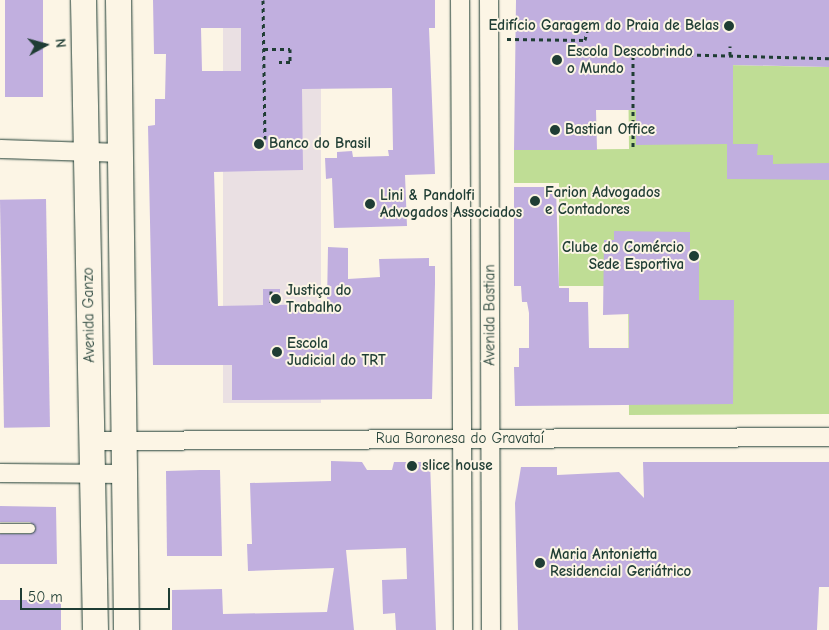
<!DOCTYPE html>
<meta charset="utf-8">
<style>
body{margin:0}
#map{position:relative;width:829px;height:630px;overflow:hidden;background:#fcf5e5;font-family:"Comic Neue",sans-serif}
div>[style]{position:absolute}
[style*='--x']{left:calc(var(--x)*1px);top:calc(var(--y)*1px);width:calc(var(--w)*1px);rotate:calc(var(--a)*1deg)}
.built>*{inset:0;background:#eae0e3;transform-origin:0 0}
.green>*{inset:0;background:#bfdd95}
.building>*{inset:0;background:#c1afdf;transform-origin:0 0}
.path>*{height:3px;margin-top:-1.5px;transform-origin:0;background:repeating-linear-gradient(90deg,#1f3d34 0 4px,transparent 0 8px)}
.roads{filter:drop-shadow(0 0 1px #1f3d34) drop-shadow(0 0 1px #1f3d34)}
.lane>*{height:9px;margin:-4.5px;padding:0 4.5px;transform-origin:4.5px;border-radius:4.5px;background:#fcf5e5}
.street>*{height:18px;margin:-9px;padding:0 9px;transform-origin:9px;border-radius:9px;background:#fcf5e5}
.secondary>*{height:25px;margin:-12.5px;padding:0 12.5px;transform-origin:12.5px;border-radius:12.5px;background:#fcf5e5}
.dots>*{width:14px;height:14px;translate:-50% -50%;box-sizing:border-box;border:2px solid #fcf5e5;border-radius:50%}
span{translate:-50% -50%;white-space:nowrap;text-align:center;line-height:1.15;-webkit-text-stroke:4px #fcf5e5;paint-order:stroke}
.poi-label{font-size:15px;color:#1f3d34;font-weight:700}
.right{translate:-100% -50%;text-align:right}
.left{translate:0 -50%;text-align:left}
.street-label{font-size:15px;color:#1f3d34}
.north{position:absolute;left:20px;top:20px;width:50px;height:50px;-webkit-text-stroke:4px #fcf5e5;paint-order:stroke;rotate:83deg;font-size:14px;font-weight:700;line-height:20px;text-align:center;color:#1f3d34}
.north::after{content:'';display:block;margin:auto;width:18px;height:22px;background:#1f3d34;clip-path:polygon(50% 0,100% 100%,50% 72%,0 100%)}
.scale{position:absolute;left:20px;top:588px;width:150px;height:22px;box-sizing:border-box;border:2px solid #1f3d34;border-top:0;padding-left:6px;font-size:15px;line-height:18px;white-space:nowrap;color:#1f3d34;-webkit-text-stroke:4px #fcf5e5;paint-order:stroke}
</style>
<div id="map">
<div class="built">
<div style="left:223px;top:0;width:98px;height:403px"></div>
</div>
<div class="green">
<div style="clip-path:polygon(628px 63px,829px 67px,829px 414px,629px 415px,628px 286px,559px 286px,559px 183px,514px 183px,514px 150px,629px 149px)"></div>
</div>
<div class="building">
<div style="left:5px;top:0;width:38px;height:97px"></div>
<div style="clip-path:polygon(evenodd,153px 0,435px 0,435px 28px,429px 28px,435px 174px,405px 175px,407px 226px,334px 228px,332px 178px,326px 179px,325px 158px,337px 158px,337px 152px,352px 151px,353px 157px,389px 156px,388px 150px,393px 150px,392px 88px,302px 89px,303px 170px,214px 172px,218px 306px,263px 305px,263px 289px,280px 289px,280px 305px,327px 303px,328px 247px,348px 248px,348px 279px,380px 277px,379px 259px,429px 258px,429px 266px,435px 266px,435px 284px,432px 399px,232px 400px,232px 365px,153px 365px,148px 126px,155px 125px,155px 99px,165px 99px,166px 54px,154px 54px,153px 0,201px 28px,241px 28px,241px 71px,202px 71px,201px 28px)"></div>
<div style="clip-path:polygon(516px 0,829px 0,829px 67px,733px 65px,733px 144px,758px 144px,757px 155px,773px 155px,773px 164px,829px 163px,829px 180px,727px 179px,727px 144px,636px 145px,636px 110px,596px 110px,597px 150px,514px 150px)"></div>
<div style="clip-path:polygon(514px 187px,556px 187px,559px 288px,569px 288px,569px 302px,588px 302px,589px 348px,629px 348px,629px 314px,603px 315px,604px 240px,614px 240px,614px 231px,690px 232px,690px 258px,699px 258px,699px 300px,734px 300px,733px 404px,515px 406px,514px 367px,519px 367px,519px 348px,529px 348px,529px 313px,527px 302px,522px 302px,521px 286px,514px 286px)"></div>
<div style="left:46px;top:199px;width:228px;height:46px;rotate:89deg"></div>
<div style="clip-path:polygon(331px 461px,362px 462px,367px 470px,392px 470px,394px 462px,430px 462px,436px 630px,396px 630px,395px 613px,383px 614px,382px 580px,407px 579px,406px 548px,346px 550px,354px 630px,172px 630px,172px 590px,222px 589px,223px 614px,327px 612px,334px 568px,248px 571px,247px 544px,252px 544px,250px 483px,331px 481px)"></div>
<div style="clip-path:polygon(643px 462px,829px 462px,829px 587px,819px 587px,817px 630px,518px 630px,515px 503px,521px 467px,557px 467px,557px 475px,619px 472px,644px 498px)"></div>
<div style="clip-path:polygon(200px 470px,220px 470px,222px 556px,167px 556px,166px 471px)"></div>
<div style="clip-path:polygon(0 506px,56px 507px,57px 564px,0 564px,0 534px,30px 534px,36px 528px,30px 522px,0 522px)"></div>
<div style="left:0;top:600px;width:61px;height:30px"></div>
</div>
<div class="path">
<div style="--x:263;--y:0;--w:139;--a:89.2"></div>
<div style="--x:507;--y:39;--w:78;--a:0.7"></div>
<div style="--x:585;--y:40;--w:9;--a:-77"></div>
<div style="--x:264;--y:49;--w:26;--a:0"></div>
<div style="--x:290;--y:49;--w:13;--a:90"></div>
<div style="--x:290;--y:62;--w:11;--a:180"></div>
<div style="--x:730;--y:55;--w:9;--a:-90"></div>
<div style="--x:633;--y:147;--w:94;--a:-90"></div>
<div style="--x:633;--y:53;--w:196;--a:1.5"></div>
<div style="--x:271;--y:291;--w:13;--a:90"></div>
</div>
<div class="roads">
<div class="lane">
<div style="--x:0;--y:528;--w:30;--a:0"></div>
</div>
<div class="street">
<div style="--x:460;--y:0;--w:630;--a:89.73"></div>
<div style="--x:489;--y:0;--w:630;--a:89.82"></div>
<div style="--x:0;--y:149;--w:120;--a:1.9"></div>
<div style="--x:92;--y:441;--w:737;--a:-0.31"></div>
<div style="--x:0;--y:473;--w:124;--a:0.5"></div>
</div>
<div class="secondary">
<div style="--x:83;--y:0;--w:630;--a:88.91"></div>
<div style="--x:118;--y:0;--w:630;--a:89.27"></div>
</div>
</div>
<div class="dots">
<div style="left:729px;top:26px;background:#1f3d34"></div>
<div style="left:557px;top:60px;background:#1f3d34"></div>
<div style="left:555px;top:130px;background:#1f3d34"></div>
<div style="left:259px;top:144px;background:#1f3d34"></div>
<div style="left:535px;top:201px;background:#1f3d34"></div>
<div style="left:370px;top:204px;background:#1f3d34"></div>
<div style="left:694px;top:256px;background:#1f3d34"></div>
<div style="left:276px;top:299px;background:#1f3d34"></div>
<div style="left:277px;top:352px;background:#1f3d34"></div>
<div style="left:412px;top:466px;background:#1f3d34"></div>
<div style="left:540px;top:563px;background:#1f3d34"></div>
</div>
<div class="poi-label">
<span class="right" style="left:719px;top:26px">Edifício Garagem do Praia de Belas</span>
<span class="left" style="left:567px;top:60px">Escola Descobrindo<br>o Mundo</span>
<span class="left" style="left:565px;top:130px">Bastian Office</span>
<span class="left" style="left:269px;top:144px">Banco do Brasil</span>
<span class="left" style="left:545px;top:201px">Farion Advogados<br>e Contadores</span>
<span class="left" style="left:380px;top:204px">Lini &amp; Pandolfi<br>Advogados Associados</span>
<span class="right" style="left:684px;top:256px">Clube do Comércio<br>Sede Esportiva</span>
<span class="left" style="left:286px;top:299px">Justiça do<br>Trabalho</span>
<span class="left" style="left:287px;top:352px">Escola<br>Judicial do TRT</span>
<span class="left" style="left:422px;top:466px">slice house</span>
<span class="left" style="left:550px;top:563px">Maria Antonietta<br>Residencial Geriátrico</span>
</div>
<div class="street-label">
<span style="left:89px;top:315px;rotate:-91deg">Avenida Ganzo</span>
<span style="left:490px;top:315px;rotate:-90deg">Avenida Bastian</span>
<span style="left:460px;top:439px">Rua Baronesa do Gravataí</span>
</div>
<div class="north">N</div>
<div class="scale">50 m</div>
</div>
